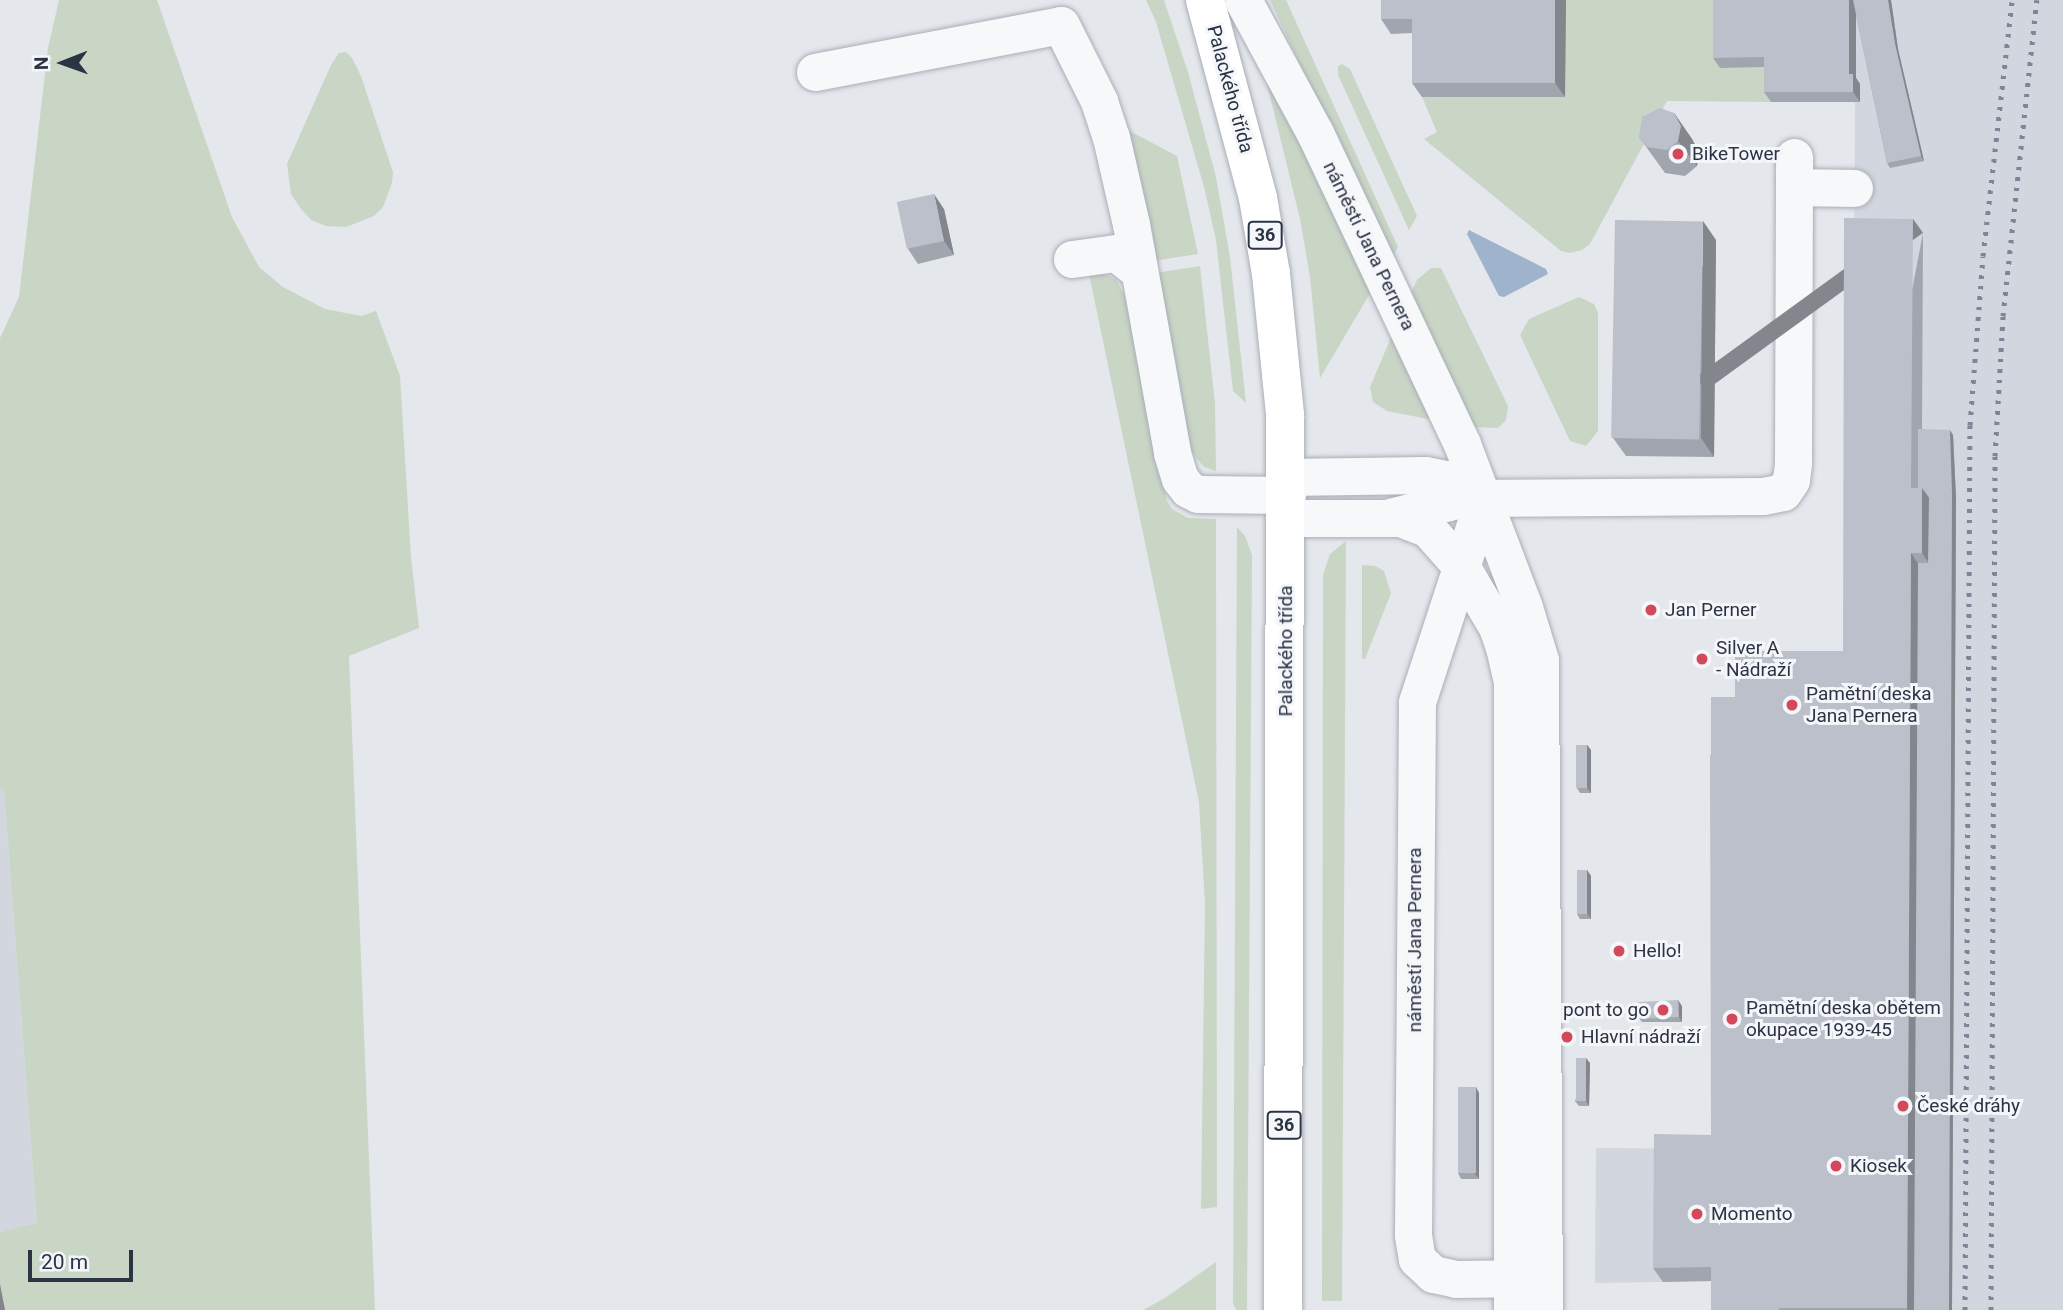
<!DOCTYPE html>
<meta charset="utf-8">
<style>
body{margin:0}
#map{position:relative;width:2063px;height:1310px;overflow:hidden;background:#e4e7ec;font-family:Roboto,sans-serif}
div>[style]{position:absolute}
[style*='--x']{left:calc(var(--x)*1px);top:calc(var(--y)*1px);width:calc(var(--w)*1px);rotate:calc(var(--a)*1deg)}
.built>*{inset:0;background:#d2d6de}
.green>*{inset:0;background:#c9d6c5}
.water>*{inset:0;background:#9fb4cc}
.roads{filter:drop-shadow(0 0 2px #a9aeb7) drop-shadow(0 0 2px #a9aeb7)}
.minor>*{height:37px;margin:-18.5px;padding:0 18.5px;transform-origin:18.5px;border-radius:18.5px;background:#f7f8fa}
.major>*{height:38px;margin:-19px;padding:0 19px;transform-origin:19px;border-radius:19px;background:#fff}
.rail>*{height:5px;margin-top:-2.5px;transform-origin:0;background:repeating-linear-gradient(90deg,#7d8696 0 3.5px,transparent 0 10.5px)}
.wall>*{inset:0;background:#a1a5ae}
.shaded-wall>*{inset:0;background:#83868d;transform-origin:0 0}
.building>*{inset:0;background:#bbc0ca;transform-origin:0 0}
.dots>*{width:19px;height:19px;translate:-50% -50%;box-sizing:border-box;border:4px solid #f4f6f9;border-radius:50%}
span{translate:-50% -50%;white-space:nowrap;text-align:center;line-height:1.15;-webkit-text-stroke:6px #f4f6f9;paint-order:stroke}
.shield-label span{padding:2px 5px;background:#f4f6f9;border:2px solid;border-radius:5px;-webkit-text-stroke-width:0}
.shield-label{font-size:18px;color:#2b3445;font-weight:700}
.street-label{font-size:19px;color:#2b3445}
.poi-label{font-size:19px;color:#2b3445}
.left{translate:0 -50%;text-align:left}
.right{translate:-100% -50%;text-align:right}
.north{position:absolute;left:28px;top:28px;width:70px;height:70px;-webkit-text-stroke:5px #f4f6f9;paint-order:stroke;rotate:269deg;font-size:19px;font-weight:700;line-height:28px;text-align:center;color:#2b3445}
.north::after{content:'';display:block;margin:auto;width:24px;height:32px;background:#2b3445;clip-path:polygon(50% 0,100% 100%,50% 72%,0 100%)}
.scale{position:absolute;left:28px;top:1250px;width:105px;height:32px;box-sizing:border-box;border:4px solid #2b3445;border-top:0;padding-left:9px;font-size:21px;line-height:24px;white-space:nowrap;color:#2b3445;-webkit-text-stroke:5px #f4f6f9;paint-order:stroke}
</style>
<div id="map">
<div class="built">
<div style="clip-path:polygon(1856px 0,2063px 0,2063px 1310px,1721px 1310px,1721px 1281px,1595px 1283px,1596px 1148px,1716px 1149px,1852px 666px,1855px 102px,1860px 102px,1856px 84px)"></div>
<div style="clip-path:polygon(0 789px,4px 790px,37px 1224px,0 1232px)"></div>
</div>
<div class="green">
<div style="clip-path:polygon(59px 0,157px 0,232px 217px,259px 267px,283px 287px,325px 309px,361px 316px,376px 311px,400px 376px,411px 557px,419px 628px,349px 656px,375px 1310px,0 1310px,0 1232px,37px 1223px,4px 790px,0 789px,0 338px,19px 297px,48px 48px)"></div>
<div style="clip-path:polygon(1146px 0,1164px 0,1188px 72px,1216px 177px,1230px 257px,1246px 403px,1233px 391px,1216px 240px,1204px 187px,1156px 22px)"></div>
<div style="clip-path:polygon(1270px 0,1286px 0,1398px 247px,1391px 261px)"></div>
<div style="clip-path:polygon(1566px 0,1720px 0,1771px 67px,1771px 102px,1667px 101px,1590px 244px,1582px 250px,1570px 253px,1561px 251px,1424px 139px,1437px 132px,1422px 97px,1565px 97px)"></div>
<div style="clip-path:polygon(346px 52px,352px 58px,361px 76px,393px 172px,392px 183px,383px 207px,374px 216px,346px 227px,326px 226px,311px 220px,301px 209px,291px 194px,287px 164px,331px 65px,339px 53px)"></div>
<div style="clip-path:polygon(1342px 64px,1350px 69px,1417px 216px,1409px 230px,1338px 75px,1338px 66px)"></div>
<div style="clip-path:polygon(1275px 81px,1375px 285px,1320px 378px,1310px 277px,1300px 219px,1267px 84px)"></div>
<div style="clip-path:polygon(1124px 128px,1177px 156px,1198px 254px,1153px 261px)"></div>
<div style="clip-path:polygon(1200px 266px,1215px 404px,1216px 471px,1204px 467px,1190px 450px,1155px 273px)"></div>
<div style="clip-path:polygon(1431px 268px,1441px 268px,1508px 406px,1506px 420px,1498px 428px,1468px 427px,1408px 299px,1417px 280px)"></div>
<div style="clip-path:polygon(1101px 273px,1116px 279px,1125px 297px,1167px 501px,1172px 509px,1188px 518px,1216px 519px,1217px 1207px,1201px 1209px,1205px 903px,1199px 802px,1089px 274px)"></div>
<div style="clip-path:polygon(1579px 297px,1594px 304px,1598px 313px,1598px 431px,1586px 446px,1570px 441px,1520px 335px,1529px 319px)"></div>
<div style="clip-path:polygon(1395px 328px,1438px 421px,1387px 411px,1373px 402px,1370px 387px)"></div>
<div style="clip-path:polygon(1237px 527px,1245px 536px,1252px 555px,1247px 1310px,1236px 1310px,1233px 1303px)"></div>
<div style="clip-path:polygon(1346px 541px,1342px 1301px,1322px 1301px,1323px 575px,1330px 554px)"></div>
<div style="clip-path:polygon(1362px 565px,1375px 566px,1384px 571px,1391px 593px,1365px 659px,1362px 659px)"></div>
<div style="clip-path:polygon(1216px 1262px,1216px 1310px,1143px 1310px,1165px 1298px)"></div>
</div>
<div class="water">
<div style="clip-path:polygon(1469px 230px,1546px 269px,1548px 274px,1504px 297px,1499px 296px,1467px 234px)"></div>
</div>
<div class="roads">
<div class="minor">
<div style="--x:1243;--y:0;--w:151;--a:61.6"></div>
<div style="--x:1315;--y:133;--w:344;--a:64.7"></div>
<div style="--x:1462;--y:444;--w:174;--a:69.2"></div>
<div style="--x:1524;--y:607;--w:55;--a:73.2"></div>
<div style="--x:1540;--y:660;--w:650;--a:89.65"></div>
<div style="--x:815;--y:72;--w:250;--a:-10.8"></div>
<div style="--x:1061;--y:25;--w:85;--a:63.4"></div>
<div style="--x:1099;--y:101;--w:38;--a:72"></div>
<div style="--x:1111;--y:137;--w:89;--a:77.1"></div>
<div style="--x:1131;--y:224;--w:233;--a:79.8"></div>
<div style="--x:1172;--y:453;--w:27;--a:73"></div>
<div style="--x:1180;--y:479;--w:13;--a:51"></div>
<div style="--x:1188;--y:489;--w:11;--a:27"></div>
<div style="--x:1198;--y:494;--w:89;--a:0.6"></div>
<div style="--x:1794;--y:187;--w:60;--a:1"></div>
<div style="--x:1072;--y:259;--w:44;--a:-7.8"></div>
<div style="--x:1116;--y:253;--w:28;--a:38"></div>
<div style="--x:1286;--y:477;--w:139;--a:-0.8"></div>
<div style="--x:1425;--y:475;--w:32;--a:11"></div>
<div style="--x:1456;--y:481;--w:31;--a:31"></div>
<div style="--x:1484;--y:497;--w:216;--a:108.1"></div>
<div style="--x:1417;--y:702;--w:533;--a:90.43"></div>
<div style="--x:1413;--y:1235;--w:24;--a:81"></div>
<div style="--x:1417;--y:1259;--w:22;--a:43"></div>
<div style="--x:1433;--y:1274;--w:24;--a:12"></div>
<div style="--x:1456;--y:1279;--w:80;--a:-0.7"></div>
<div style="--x:1390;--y:517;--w:77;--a:-14.2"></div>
<div style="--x:1465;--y:498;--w:298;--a:-0.4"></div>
<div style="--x:1763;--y:496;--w:20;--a:-11"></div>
<div style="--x:1783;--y:492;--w:14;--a:-56"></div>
<div style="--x:1791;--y:480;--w:17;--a:-83"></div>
<div style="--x:1793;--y:463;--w:306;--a:-89.8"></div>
<div style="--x:1287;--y:518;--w:113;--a:0"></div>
<div style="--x:1400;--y:518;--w:30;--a:21"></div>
<div style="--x:1428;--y:529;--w:50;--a:48.3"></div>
<div style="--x:1461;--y:566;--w:71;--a:59.5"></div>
<div style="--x:1497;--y:627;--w:21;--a:71"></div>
<div style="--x:1504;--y:647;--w:36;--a:77"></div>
<div style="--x:1512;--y:682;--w:628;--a:90"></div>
</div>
<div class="major">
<div style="--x:1205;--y:0;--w:205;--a:75"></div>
<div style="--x:1258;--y:198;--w:77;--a:80.3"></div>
<div style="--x:1271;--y:274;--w:142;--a:84.3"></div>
<div style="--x:1285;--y:415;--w:895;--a:90.13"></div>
</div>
</div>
<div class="rail">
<div style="--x:1965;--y:1310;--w:885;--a:-89.68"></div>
<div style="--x:1970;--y:425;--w:169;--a:-85.6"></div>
<div style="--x:1983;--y:256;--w:258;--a:-83.5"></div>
<div style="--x:1991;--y:1310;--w:854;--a:-89.73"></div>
<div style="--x:1995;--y:456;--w:140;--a:-86.7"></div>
<div style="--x:2003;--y:316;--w:318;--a:-83.9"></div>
</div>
<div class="wall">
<div style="clip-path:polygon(1566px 0,1565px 97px,1422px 97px,1412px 83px,1412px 33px,1391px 34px,1381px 19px)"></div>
<div style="clip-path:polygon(1891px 0,1898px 49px,1924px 161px,1890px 168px,1887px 163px,1856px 15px,1856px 78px,1860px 84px,1860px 102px,1771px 102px,1764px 92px,1764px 67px,1720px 68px,1713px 58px)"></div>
<div style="clip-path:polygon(1674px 113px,1692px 139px,1699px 152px,1697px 166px,1685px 176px,1665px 173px,1639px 137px)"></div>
<div style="clip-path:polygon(944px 209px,954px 255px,918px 264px,908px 249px)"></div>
<div style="clip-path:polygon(1923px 233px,1922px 429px,1953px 435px,1956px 498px,1952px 1310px,1711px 1310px,1711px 1281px,1663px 1282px,1653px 1268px,1711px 1135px,1711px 755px,1735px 697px,1843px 651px)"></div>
<div style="clip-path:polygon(1716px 240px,1714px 457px,1626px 456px,1613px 438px)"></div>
<div style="clip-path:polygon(1587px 745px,1591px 750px,1591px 793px,1580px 793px,1577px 788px)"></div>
<div style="clip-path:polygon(1587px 870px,1591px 876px,1591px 919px,1580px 919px,1577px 914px)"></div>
<div style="clip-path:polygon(1682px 1006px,1682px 1022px,1642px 1022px,1638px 1017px)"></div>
<div style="clip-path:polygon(1590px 1063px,1589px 1106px,1579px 1106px,1575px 1101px)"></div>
<div style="clip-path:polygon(1479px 1093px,1479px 1179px,1461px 1179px,1458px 1173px)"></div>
</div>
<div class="shaded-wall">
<div style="clip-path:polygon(1555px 0,1566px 0,1565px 97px,1555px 83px)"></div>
<div style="clip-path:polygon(1849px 0,1856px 0,1856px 78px,1860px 84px,1860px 102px,1853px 92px,1849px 74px)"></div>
<div style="clip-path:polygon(1888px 0,1891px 0,1898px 49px,1924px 161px,1921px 156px,1895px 44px)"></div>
<div style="clip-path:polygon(1674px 113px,1692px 139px,1699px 152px,1697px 166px,1678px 141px)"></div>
<div style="clip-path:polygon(934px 194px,944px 209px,954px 255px,944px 241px)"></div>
<div style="left:1913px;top:219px;width:17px;height:269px;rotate:54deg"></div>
<div style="clip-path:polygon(1703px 221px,1716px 240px,1714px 457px,1701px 438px)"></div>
<div style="clip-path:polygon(1950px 430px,1953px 435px,1956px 498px,1952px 1310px,1949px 1310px)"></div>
<div style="clip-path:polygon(1922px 488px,1932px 502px,1932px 568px,1922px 553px)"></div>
<div style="clip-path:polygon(1911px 553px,1921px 568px,1918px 1310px,1908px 1310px,1907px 1308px)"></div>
<div style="clip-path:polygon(1587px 745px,1591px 750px,1591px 793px,1587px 788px)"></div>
<div style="clip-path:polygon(1587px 870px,1591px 876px,1591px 919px,1587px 914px)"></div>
<div style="clip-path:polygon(1678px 1000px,1682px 1006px,1682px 1022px,1679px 1017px)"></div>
<div style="clip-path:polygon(1586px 1058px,1590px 1063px,1589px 1106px,1586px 1101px)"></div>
<div style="clip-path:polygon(1476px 1087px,1479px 1093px,1479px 1179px,1475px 1174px)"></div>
<div style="clip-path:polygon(0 1284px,5px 1310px,0 1310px)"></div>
</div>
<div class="building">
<div style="clip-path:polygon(1381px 0,1555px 0,1555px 83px,1412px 83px,1412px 19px,1381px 19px)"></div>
<div style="clip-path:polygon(1713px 0,1849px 0,1849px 74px,1853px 74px,1853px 92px,1764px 92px,1764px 57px,1713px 58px)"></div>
<div style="clip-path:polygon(1853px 0,1888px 0,1895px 44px,1921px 156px,1887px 163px)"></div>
<div style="clip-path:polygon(1660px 108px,1674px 113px,1681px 126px,1678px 141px,1667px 150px,1647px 147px,1639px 137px,1642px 117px)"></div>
<div style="left:934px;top:194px;width:48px;height:38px;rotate:78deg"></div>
<div style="clip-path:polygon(1844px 218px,1913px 219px,1911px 488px,1922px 488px,1922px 553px,1911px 553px,1907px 1308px,1779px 1308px,1779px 1310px,1711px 1310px,1711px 1267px,1653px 1268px,1654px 1134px,1711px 1135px,1710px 755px,1735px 754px,1735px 651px,1843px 651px)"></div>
<div style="left:1615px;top:220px;width:88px;height:218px;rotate:1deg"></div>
<div style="clip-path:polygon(1918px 429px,1950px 430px,1952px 493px,1949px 1310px,1914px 1310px,1918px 563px,1928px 563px,1929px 497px,1922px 488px,1918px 488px)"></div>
<div style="left:1711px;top:697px;width:24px;height:58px"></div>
<div style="left:1576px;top:745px;width:11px;height:43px"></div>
<div style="left:1587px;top:870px;width:44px;height:10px;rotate:90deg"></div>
<div style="left:1678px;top:1000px;width:17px;height:40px;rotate:87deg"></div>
<div style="left:1576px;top:1058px;width:10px;height:43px"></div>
<div style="left:1458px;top:1087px;width:18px;height:86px"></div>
</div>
<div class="dots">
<div style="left:1678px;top:154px;background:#d1495b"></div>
<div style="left:1651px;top:610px;background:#d1495b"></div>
<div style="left:1702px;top:659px;background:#d1495b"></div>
<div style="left:1792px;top:705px;background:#d1495b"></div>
<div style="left:1619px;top:951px;background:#d1495b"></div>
<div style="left:1663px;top:1010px;background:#d1495b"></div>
<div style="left:1732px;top:1019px;background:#d1495b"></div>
<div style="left:1567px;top:1037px;background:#d1495b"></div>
<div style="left:1903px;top:1106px;background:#d1495b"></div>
<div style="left:1836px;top:1166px;background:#d1495b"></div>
<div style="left:1697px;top:1214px;background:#d1495b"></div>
</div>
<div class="shield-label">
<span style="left:1265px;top:235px">36</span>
<span style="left:1284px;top:1125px">36</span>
</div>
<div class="street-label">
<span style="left:1230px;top:89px;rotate:75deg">Palackého třída</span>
<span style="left:1369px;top:246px;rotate:64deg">náměstí Jana Pernera</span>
<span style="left:1286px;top:651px;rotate:-90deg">Palackého třída</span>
<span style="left:1415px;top:940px;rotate:-90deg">náměstí Jana Pernera</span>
</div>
<div class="poi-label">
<span class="left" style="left:1692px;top:154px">BikeTower</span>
<span class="left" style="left:1665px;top:610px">Jan Perner</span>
<span class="left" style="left:1716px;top:659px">Silver A<br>- Nádraží</span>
<span class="left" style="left:1806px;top:705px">Pamětní deska<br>Jana Pernera</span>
<span class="left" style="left:1633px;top:951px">Hello!</span>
<span class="left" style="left:1746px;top:1019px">Pamětní deska obětem<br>okupace 1939-45</span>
<span class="right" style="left:1649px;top:1010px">pont to go</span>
<span class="left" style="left:1581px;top:1037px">Hlavní nádraží</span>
<span class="left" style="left:1917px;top:1106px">České dráhy</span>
<span class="left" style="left:1850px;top:1166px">Kiosek</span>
<span class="left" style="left:1711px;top:1214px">Momento</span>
</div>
<div class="north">N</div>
<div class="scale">20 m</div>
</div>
